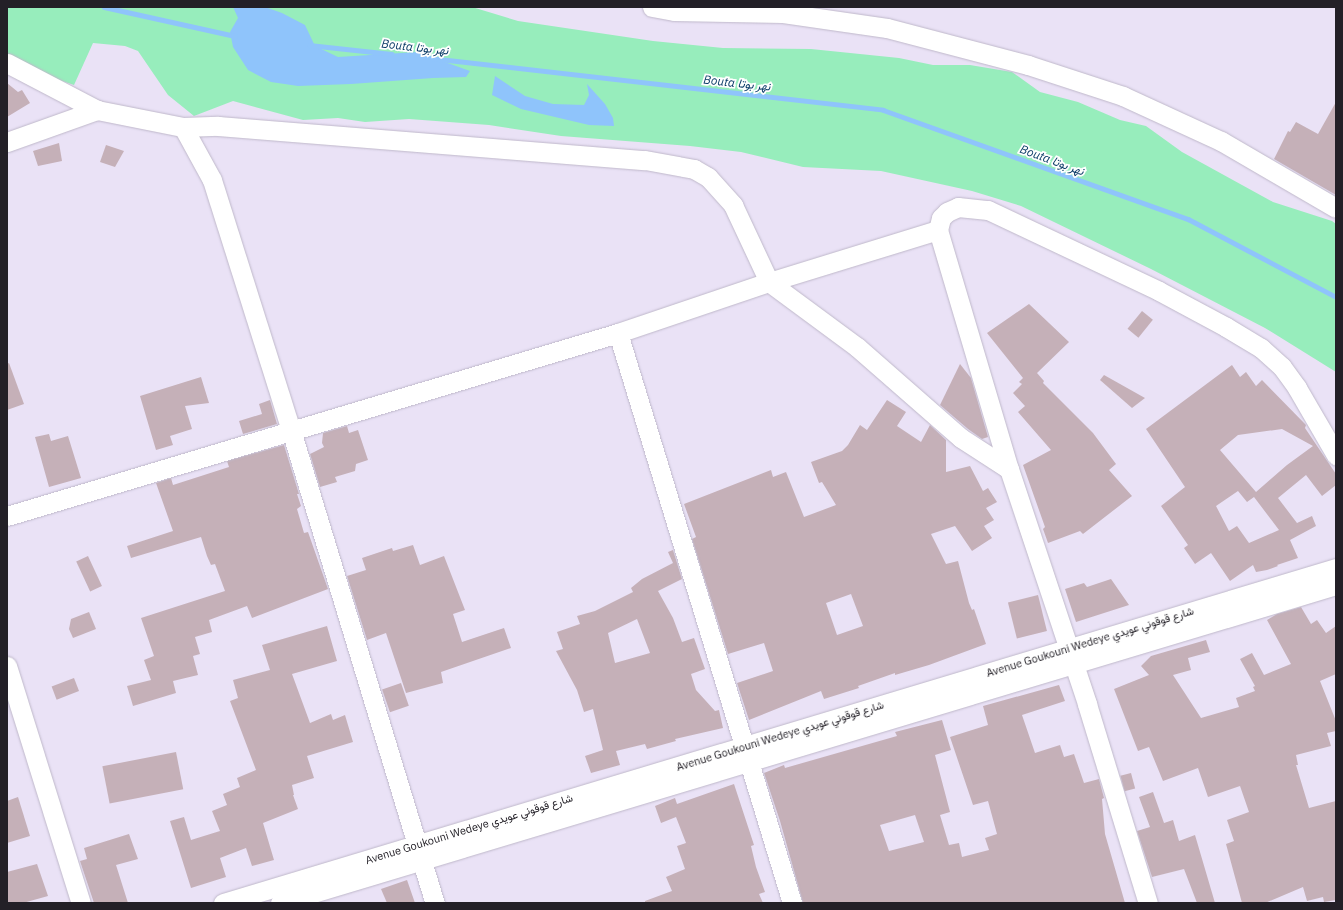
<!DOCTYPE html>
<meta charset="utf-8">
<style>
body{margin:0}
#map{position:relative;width:1343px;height:910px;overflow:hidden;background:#eae2f6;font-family:"IBM Plex Sans",Vazirmatn,sans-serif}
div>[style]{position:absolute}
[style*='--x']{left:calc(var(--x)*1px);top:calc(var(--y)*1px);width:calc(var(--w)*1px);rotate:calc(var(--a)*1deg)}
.green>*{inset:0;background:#97edbc}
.water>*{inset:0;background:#8fc4fb}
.stream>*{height:5px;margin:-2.5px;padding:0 2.5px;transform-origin:2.5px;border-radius:2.5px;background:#8fc4fb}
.building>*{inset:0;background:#c5b0b8;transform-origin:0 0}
.roads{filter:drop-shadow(0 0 1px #bfb8ca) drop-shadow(0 0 1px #bfb8ca)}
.minor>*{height:19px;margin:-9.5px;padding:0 9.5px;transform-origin:9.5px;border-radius:9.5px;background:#fff}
span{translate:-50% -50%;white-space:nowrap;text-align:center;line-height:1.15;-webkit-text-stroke:3.5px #fff;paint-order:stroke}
.street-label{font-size:11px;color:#232027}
.water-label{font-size:12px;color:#093a66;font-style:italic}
.frame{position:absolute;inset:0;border:8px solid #232027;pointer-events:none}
</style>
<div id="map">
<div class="green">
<div style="clip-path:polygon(7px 7px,472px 7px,518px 21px,653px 41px,723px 48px,811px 49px,899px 58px,933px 65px,970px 65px,1012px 72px,1040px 92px,1078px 102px,1120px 120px,1146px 126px,1182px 152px,1273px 202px,1332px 221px,1336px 224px,1336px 372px,1265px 328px,1151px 269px,1021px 206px,972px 191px,881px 171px,803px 167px,741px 152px,690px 146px,561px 136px,489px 125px,409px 119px,365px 122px,338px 118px,303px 120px,233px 101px,194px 116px,168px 95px,138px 51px,125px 46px,93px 43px,74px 85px,56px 79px,7px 55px)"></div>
</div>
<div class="water">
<div style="clip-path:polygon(233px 7px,265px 7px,282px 13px,305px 25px,315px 46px,338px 57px,417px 52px,470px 71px,466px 77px,433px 78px,351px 84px,298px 86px,271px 82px,248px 70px,233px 47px,230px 32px,238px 18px)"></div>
<div style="clip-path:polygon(495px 76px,525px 96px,553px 104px,584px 105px,589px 95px,587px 84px,605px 104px,613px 118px,614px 126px,589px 125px,521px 109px,492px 95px)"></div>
</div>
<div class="stream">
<div style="--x:104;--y:7;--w:134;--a:12.5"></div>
<div style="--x:309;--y:45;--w:83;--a:6.2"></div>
<div style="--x:430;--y:58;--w:456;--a:6.5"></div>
<div style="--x:883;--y:110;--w:324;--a:19.7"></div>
<div style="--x:1188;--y:219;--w:167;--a:27.8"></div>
</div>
<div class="building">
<div style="clip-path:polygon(7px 83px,18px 92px,22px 90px,30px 103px,7px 117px)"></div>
<div style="clip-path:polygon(1336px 102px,1336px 195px,1274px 159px,1288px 131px,1290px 132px,1296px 122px,1318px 134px)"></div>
<div style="clip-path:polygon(59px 143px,62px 161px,38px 166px,33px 151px)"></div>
<div style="clip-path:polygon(106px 145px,124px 151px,115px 167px,100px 162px)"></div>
<div style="clip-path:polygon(1029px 304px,1069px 342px,1037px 373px,1044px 381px,1043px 383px,1093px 433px,1116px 464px,1109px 470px,1132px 496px,1083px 534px,1080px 531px,1048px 543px,1043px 529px,1045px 527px,1023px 465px,1051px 450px,1018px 412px,1025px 406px,1013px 393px,1022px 384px,1019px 382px,1023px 378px,987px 333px)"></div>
<div style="left:1142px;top:311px;width:14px;height:23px;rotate:39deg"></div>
<div style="clip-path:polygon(9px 363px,24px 404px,7px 410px,7px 364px)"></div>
<div style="clip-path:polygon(960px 364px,971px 378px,988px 437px,982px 439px,968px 429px,940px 405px)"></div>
<div style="clip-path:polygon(evenodd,1232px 365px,1240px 377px,1246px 372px,1256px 386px,1262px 380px,1306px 425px,1305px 428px,1336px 474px,1336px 485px,1322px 496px,1306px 475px,1278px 498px,1297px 523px,1312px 516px,1316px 526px,1290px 540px,1298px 558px,1277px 565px,1278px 566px,1267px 570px,1256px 572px,1253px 565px,1230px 581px,1211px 553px,1195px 564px,1184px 548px,1188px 545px,1161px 506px,1185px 487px,1146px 429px,1232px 365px,1282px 429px,1313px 446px,1287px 465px,1256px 492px,1220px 450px,1238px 435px,1282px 429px,1232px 365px,1238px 491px,1247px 502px,1254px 497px,1279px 530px,1249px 543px,1237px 526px,1229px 531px,1216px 506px,1238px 491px)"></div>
<div style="clip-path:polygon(1104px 375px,1145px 398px,1132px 408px,1100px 380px)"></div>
<div style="clip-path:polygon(201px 377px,209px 403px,185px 406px,192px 429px,170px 436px,173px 445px,156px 450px,140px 396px)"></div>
<div style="clip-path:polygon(270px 400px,277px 424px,243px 434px,239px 421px,262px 414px,259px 404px)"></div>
<div style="clip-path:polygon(evenodd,887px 400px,906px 412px,897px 426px,921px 442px,930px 425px,946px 440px,946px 472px,970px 466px,983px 491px,988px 488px,997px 502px,986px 508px,994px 520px,984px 526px,992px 538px,972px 551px,955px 526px,931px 534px,946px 564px,958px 561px,969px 603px,972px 610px,974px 609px,986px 644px,929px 665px,895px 675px,895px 673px,858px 686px,859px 688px,824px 699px,821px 691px,749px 720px,737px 683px,773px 671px,764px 643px,728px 654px,692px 539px,696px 537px,684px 504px,771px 470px,773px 477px,786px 472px,804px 517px,836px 505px,822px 482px,819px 483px,811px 462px,842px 451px,848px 445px,860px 425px,867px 430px,887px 400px,851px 594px,863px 626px,837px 635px,826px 603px,851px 594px)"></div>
<div style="clip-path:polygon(347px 426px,349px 433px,358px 430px,368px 460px,356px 464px,355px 471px,335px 477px,337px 482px,320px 487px,310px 454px,324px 447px,322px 443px,323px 433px)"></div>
<div style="clip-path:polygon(49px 434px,51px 441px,68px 436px,81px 478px,49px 487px,35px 437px)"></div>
<div style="clip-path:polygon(284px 445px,299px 494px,297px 494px,301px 506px,297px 509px,304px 533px,308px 532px,328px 589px,252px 618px,247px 606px,209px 620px,212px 632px,195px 637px,200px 654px,193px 656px,198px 675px,173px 681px,176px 693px,133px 706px,127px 686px,151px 680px,144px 660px,154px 656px,141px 618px,225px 591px,215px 564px,211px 565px,207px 556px,201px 537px,131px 558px,127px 546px,173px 531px,156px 483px,171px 478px,173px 485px,229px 467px,227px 461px)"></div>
<div style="clip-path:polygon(413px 545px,420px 565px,444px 556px,465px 610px,453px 614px,462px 642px,504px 628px,511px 648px,441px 672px,443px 683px,406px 693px,386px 633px,367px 640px,347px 576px,366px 570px,362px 558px,392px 548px,393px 551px)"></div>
<div style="clip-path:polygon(evenodd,673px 550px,682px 579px,658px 591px,673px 618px,682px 642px,694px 638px,705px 669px,691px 674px,696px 690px,715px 711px,719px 710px,723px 728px,675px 739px,676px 741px,647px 749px,645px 744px,616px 751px,620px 765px,591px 773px,585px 756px,603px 750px,593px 709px,584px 712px,577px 690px,556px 651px,563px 649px,557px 632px,580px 624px,577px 616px,595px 611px,633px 592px,631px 588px,642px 579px,673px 563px,668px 552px,673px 550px,637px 619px,650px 653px,615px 663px,608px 633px,637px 619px)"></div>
<div style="left:88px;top:556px;width:33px;height:13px;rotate:65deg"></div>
<div style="clip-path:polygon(1111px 579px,1129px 605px,1076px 622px,1065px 589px,1084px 583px,1087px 587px)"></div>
<div style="left:1038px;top:595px;width:37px;height:31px;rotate:76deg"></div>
<div style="clip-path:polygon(1301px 607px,1311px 624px,1317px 620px,1326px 633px,1336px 626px,1336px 674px,1320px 681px,1336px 721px,1336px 731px,1327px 733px,1331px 746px,1296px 755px,1298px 765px,1296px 765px,1309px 808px,1336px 801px,1336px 900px,1324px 902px,1323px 897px,1307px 901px,1303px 887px,1265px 903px,1242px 903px,1226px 844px,1234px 841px,1227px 820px,1249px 812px,1240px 786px,1208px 797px,1198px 768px,1163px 781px,1149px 747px,1138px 751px,1114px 689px,1149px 675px,1141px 666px,1151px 656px,1206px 640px,1210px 652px,1188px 658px,1191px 670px,1173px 675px,1201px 718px,1239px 707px,1236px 698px,1255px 691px,1253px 687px,1255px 686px,1240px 659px,1252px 653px,1264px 675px,1291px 664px,1267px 620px,1277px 614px)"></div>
<div style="clip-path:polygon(89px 612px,96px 629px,73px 638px,69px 629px,71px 619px)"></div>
<div style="clip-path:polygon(327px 626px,337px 661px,292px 674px,310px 723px,331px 714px,333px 720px,345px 715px,353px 742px,307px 756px,314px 778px,292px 785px,294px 795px,293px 795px,298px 809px,263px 823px,274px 860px,252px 866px,246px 848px,220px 858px,226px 877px,191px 888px,170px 821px,184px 817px,191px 840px,220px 831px,212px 811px,227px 805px,223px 794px,240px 787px,237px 778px,256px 770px,230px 701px,238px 698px,233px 680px,270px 670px,262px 645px)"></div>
<div style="left:74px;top:678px;width:14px;height:24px;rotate:69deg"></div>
<div style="left:401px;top:683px;width:24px;height:20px;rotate:71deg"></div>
<div style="clip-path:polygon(evenodd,1059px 685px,1065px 701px,1022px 715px,1035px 753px,1060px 745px,1064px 757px,1074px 754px,1084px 783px,1099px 779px,1104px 798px,1102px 799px,1105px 834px,1125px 903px,803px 903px,780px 821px,764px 773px,784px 765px,785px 768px,897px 736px,895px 732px,942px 720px,951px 750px,935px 755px,950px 812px,940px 815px,949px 845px,959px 843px,962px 857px,989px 850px,985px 838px,997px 834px,988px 801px,973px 805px,950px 737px,988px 725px,983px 706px,1059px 685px,915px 815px,924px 842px,889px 851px,880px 825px,915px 815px)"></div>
<div style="left:176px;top:752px;width:38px;height:75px;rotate:79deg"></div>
<div style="left:1131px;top:773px;width:16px;height:11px;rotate:75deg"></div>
<div style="clip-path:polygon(734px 784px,754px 845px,751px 846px,756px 867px,765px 892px,759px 894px,763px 903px,645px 903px,645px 901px,672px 891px,666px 877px,685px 869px,677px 846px,686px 843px,676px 817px,661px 823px,655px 806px,675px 798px,677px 804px)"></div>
<div style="clip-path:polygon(1153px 792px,1164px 823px,1173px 820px,1179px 841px,1195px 835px,1215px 903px,1197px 903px,1184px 869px,1152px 877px,1137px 831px,1150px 827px,1139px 797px)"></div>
<div style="clip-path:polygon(18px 797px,30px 836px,7px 843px,7px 801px)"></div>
<div style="clip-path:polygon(129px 834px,138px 859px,116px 865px,128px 903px,94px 903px,80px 861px,87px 859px,84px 848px)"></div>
<div style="clip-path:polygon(37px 864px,48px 896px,23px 903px,7px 903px,7px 872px)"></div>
<div style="clip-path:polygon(407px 880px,415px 903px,387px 903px,381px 889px)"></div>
</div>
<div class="roads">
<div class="minor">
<div style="--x:652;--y:7;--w:22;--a:10"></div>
<div style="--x:674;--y:11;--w:109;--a:1.1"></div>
<div style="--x:783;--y:13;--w:11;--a:-22"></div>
<div style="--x:783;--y:13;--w:105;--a:8.2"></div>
<div style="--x:887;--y:28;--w:146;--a:14.7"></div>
<div style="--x:1028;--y:65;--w:100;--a:18.1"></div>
<div style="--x:1123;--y:96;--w:108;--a:24.7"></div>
<div style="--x:1221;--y:141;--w:133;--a:30.2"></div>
<div style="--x:7;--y:63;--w:102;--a:27.6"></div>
<div style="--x:97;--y:110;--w:88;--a:11.2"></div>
<div style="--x:183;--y:127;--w:35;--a:-2"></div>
<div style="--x:218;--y:126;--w:428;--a:4.6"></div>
<div style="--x:645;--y:160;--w:50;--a:10.4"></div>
<div style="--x:694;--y:169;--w:16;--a:30"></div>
<div style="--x:708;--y:177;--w:38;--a:48"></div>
<div style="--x:733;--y:205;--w:85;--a:64.9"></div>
<div style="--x:769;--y:282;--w:109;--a:36.5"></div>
<div style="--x:857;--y:347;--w:138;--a:41.2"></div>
<div style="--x:961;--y:438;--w:57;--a:32.9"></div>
<div style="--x:183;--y:127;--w:60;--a:61.3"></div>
<div style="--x:212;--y:180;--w:262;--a:72.5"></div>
<div style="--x:291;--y:430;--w:494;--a:73.1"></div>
<div style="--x:7;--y:142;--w:96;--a:-19.6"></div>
<div style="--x:938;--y:230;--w:249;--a:73.5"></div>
<div style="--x:1009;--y:469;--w:248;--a:71.6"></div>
<div style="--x:1087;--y:704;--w:208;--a:73"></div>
<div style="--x:618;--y:333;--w:596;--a:73.02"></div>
<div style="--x:7;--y:516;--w:638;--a:-16.67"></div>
<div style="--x:618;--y:333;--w:159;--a:-18.7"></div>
<div style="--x:769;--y:282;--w:177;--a:-17.1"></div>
<div style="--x:938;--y:230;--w:12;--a:-76"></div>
<div style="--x:941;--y:218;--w:8;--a:-45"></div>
<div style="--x:947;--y:212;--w:12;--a:-24"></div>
<div style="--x:958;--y:207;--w:30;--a:6"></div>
<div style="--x:988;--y:210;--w:189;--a:25.3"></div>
<div style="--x:1159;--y:291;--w:76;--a:28.2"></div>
<div style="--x:1226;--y:327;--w:41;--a:31"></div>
<div style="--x:1261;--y:348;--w:28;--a:42"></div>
<div style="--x:1282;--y:367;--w:26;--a:54"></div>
<div style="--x:1297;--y:388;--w:78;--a:59.8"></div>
<div style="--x:7;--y:666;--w:248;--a:72.7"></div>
<div style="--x:223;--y:903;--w:1162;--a:-16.75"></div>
<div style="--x:280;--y:903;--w:1103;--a:-16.76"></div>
</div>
</div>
<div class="street-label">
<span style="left:1090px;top:642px;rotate:-17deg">Avenue Goukouni Wedeye شارع قوقوني عويدي</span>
<span style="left:780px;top:736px;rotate:-17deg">Avenue Goukouni Wedeye شارع قوقوني عويدي</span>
<span style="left:469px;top:829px;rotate:-17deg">Avenue Goukouni Wedeye شارع قوقوني عويدي</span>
</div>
<div class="water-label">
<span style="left:415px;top:47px;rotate:6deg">Bouta نهر بوتا</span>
<span style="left:737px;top:83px;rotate:6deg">Bouta نهر بوتا</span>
<span style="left:1052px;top:160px;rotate:20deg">Bouta نهر بوتا</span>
</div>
<div class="frame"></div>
</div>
